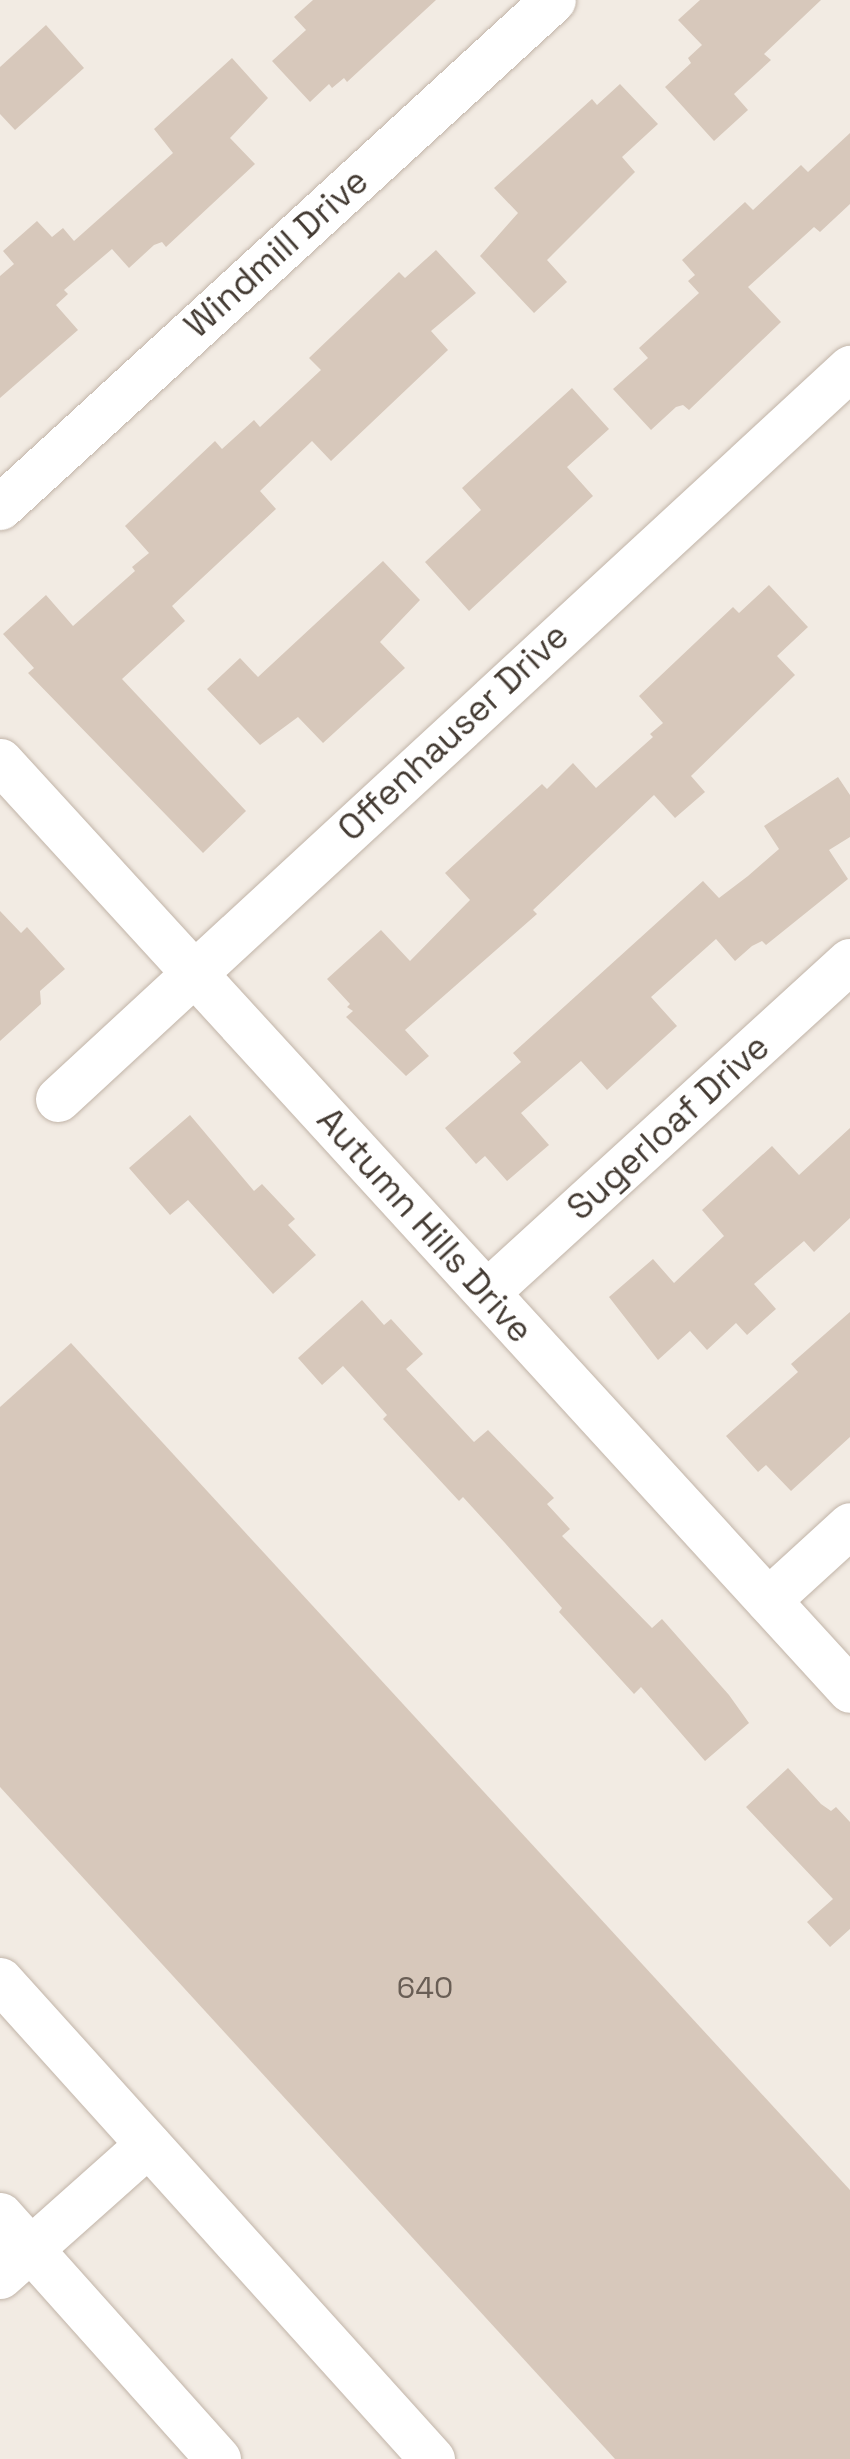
<!DOCTYPE html>
<style>
body{margin:0}
#map{position:relative;width:850px;height:2459px;overflow:hidden;background:#f2ebe3;font-family:"Space Grotesk",sans-serif}
div>[style]{position:absolute}
[style*='--x']{left:calc(var(--x)*1px);top:calc(var(--y)*1px);width:calc(var(--w)*1px);rotate:calc(var(--a)*1deg)}
.building>*{inset:0;background:#d7c8bb}
.roads{filter:drop-shadow(0 0 2px #c1b4a8) drop-shadow(0 0 2px #c1b4a8)}
.minor>*{height:45px;margin:-22.5px;padding:0 22.5px;transform-origin:22.5px;border-radius:22.5px;background:#fff}
span{translate:-50% -50%;white-space:nowrap;text-align:center;line-height:1.15;-webkit-text-stroke:8px #fff;paint-order:stroke}
.number-label{font-size:30px;color:#695e55}
.number-label span{-webkit-text-stroke-width:0}
.street-label{font-size:35px;color:#443b33}
</style>
<div id="map">
<div class="building">
<div style="clip-path:polygon(313px 0,436px 0,347px 82px,344px 78px,332px 88px,329px 84px,310px 102px,272px 61px,306px 30px,294px 17px)"></div>
<div style="clip-path:polygon(700px 0,821px 0,764px 54px,771px 60px,734px 94px,748px 110px,714px 141px,665px 87px,691px 63px,688px 58px,702px 45px,678px 20px)"></div>
<div style="clip-path:polygon(46px 25px,84px 68px,15px 130px,0 114px,0 67px)"></div>
<div style="clip-path:polygon(232px 58px,268px 98px,230px 138px,255px 164px,166px 247px,162px 242px,154px 245px,129px 268px,112px 249px,64px 290px,68px 294px,56px 305px,78px 330px,0 398px,0 276px,14px 264px,3px 251px,37px 221px,52px 237px,63px 228px,74px 241px,173px 153px,154px 129px)"></div>
<div style="clip-path:polygon(620px 84px,658px 124px,622px 157px,635px 172px,547px 260px,567px 282px,534px 313px,480px 256px,518px 213px,494px 188px,592px 99px,597px 105px)"></div>
<div style="clip-path:polygon(850px 133px,850px 204px,820px 232px,814px 227px,748px 287px,781px 322px,689px 410px,683px 405px,676px 407px,651px 430px,613px 389px,648px 358px,639px 348px,699px 293px,688px 281px,695px 275px,682px 260px,745px 202px,753px 210px,801px 165px,808px 172px)"></div>
<div style="clip-path:polygon(436px 250px,476px 293px,431px 331px,448px 350px,331px 461px,312px 441px,260px 491px,276px 509px,172px 606px,185px 621px,122px 679px,246px 811px,203px 853px,28px 673px,34px 668px,3px 634px,46px 595px,73px 626px,135px 571px,132px 567px,149px 553px,125px 526px,215px 441px,222px 449px,254px 420px,260px 427px,321px 370px,309px 358px,399px 272px,405px 278px)"></div>
<div style="clip-path:polygon(572px 388px,609px 429px,567px 467px,593px 496px,469px 611px,425px 562px,481px 510px,462px 488px)"></div>
<div style="clip-path:polygon(383px 561px,420px 600px,380px 642px,405px 668px,323px 743px,298px 717px,260px 745px,207px 689px,240px 658px,258px 677px)"></div>
<div style="clip-path:polygon(769px 585px,808px 627px,777px 656px,795px 675px,691px 776px,705px 792px,675px 818px,654px 795px,533px 910px,537px 914px,405px 1030px,429px 1056px,406px 1076px,346px 1017px,353px 1011px,347px 1007px,350px 1004px,327px 979px,381px 930px,410px 961px,470px 900px,445px 873px,542px 784px,547px 789px,573px 763px,596px 788px,653px 737px,650px 734px,663px 723px,639px 696px,733px 607px,739px 613px)"></div>
<div style="clip-path:polygon(838px 777px,850px 795px,850px 837px,829px 850px,848px 879px,766px 945px,762px 941px,752px 946px,735px 961px,716px 939px,651px 997px,677px 1026px,607px 1090px,581px 1061px,521px 1113px,549px 1145px,507px 1181px,485px 1156px,476px 1164px,445px 1128px,521px 1062px,513px 1053px,703px 881px,719px 898px,748px 876px,779px 849px,764px 826px)"></div>
<div style="clip-path:polygon(0 911px,21px 933px,27px 927px,65px 969px,40px 991px,41px 1004px,0 1041px)"></div>
<div style="clip-path:polygon(190px 1115px,254px 1191px,262px 1184px,295px 1219px,288px 1225px,316px 1255px,273px 1294px,188px 1200px,170px 1215px,129px 1168px)"></div>
<div style="clip-path:polygon(850px 1128px,850px 1218px,814px 1252px,804px 1241px,754px 1284px,776px 1309px,747px 1335px,736px 1323px,707px 1350px,690px 1331px,658px 1360px,609px 1297px,653px 1259px,674px 1283px,724px 1236px,702px 1210px,772px 1146px,799px 1175px)"></div>
<div style="clip-path:polygon(362px 1300px,384px 1325px,391px 1319px,423px 1354px,406px 1369px,474px 1442px,488px 1430px,554px 1498px,547px 1504px,570px 1529px,562px 1536px,652px 1628px,662px 1619px,729px 1695px,749px 1723px,705px 1761px,641px 1687px,634px 1694px,559px 1612px,562px 1608px,505px 1543px,463px 1497px,459px 1501px,383px 1419px,387px 1415px,343px 1366px,322px 1385px,298px 1358px)"></div>
<div style="clip-path:polygon(850px 1312px,850px 1437px,791px 1491px,766px 1465px,758px 1472px,726px 1436px,798px 1372px,791px 1364px)"></div>
<div style="clip-path:polygon(71px 1343px,850px 2190px,850px 2459px,615px 2459px,0 1787px,0 1407px)"></div>
<div style="clip-path:polygon(788px 1768px,821px 1804px,831px 1811px,836px 1807px,850px 1822px,850px 1929px,830px 1947px,807px 1922px,833px 1899px,746px 1807px)"></div>
</div>
<div class="roads">
<div class="minor">
<div style="--x:0;--y:507;--w:750;--a:-42.52"></div>
<div style="--x:0;--y:761;--w:1259;--a:47.54"></div>
<div style="--x:58;--y:1099;--w:1078;--a:-42.71"></div>
<div style="--x:487;--y:1292;--w:491;--a:-42.4"></div>
<div style="--x:768;--y:1600;--w:111;--a:-42.4"></div>
<div style="--x:0;--y:1980;--w:645;--a:47.95"></div>
<div style="--x:0;--y:2215;--w:327;--a:48.2"></div>
<div style="--x:0;--y:2276;--w:198;--a:-41.7"></div>
</div>
</div>
<div class="number-label">
<span style="left:425px;top:1988px">640</span>
</div>
<div class="street-label">
<span style="left:276px;top:253px;rotate:-42deg">Windmill Drive</span>
<span style="left:453px;top:732px;rotate:-43deg">Offenhauser Drive</span>
<span style="left:668px;top:1127px;rotate:-42deg">Sugerloaf Drive</span>
<span style="left:425px;top:1225px;rotate:48deg">Autumn Hills Drive</span>
</div>
</div>
